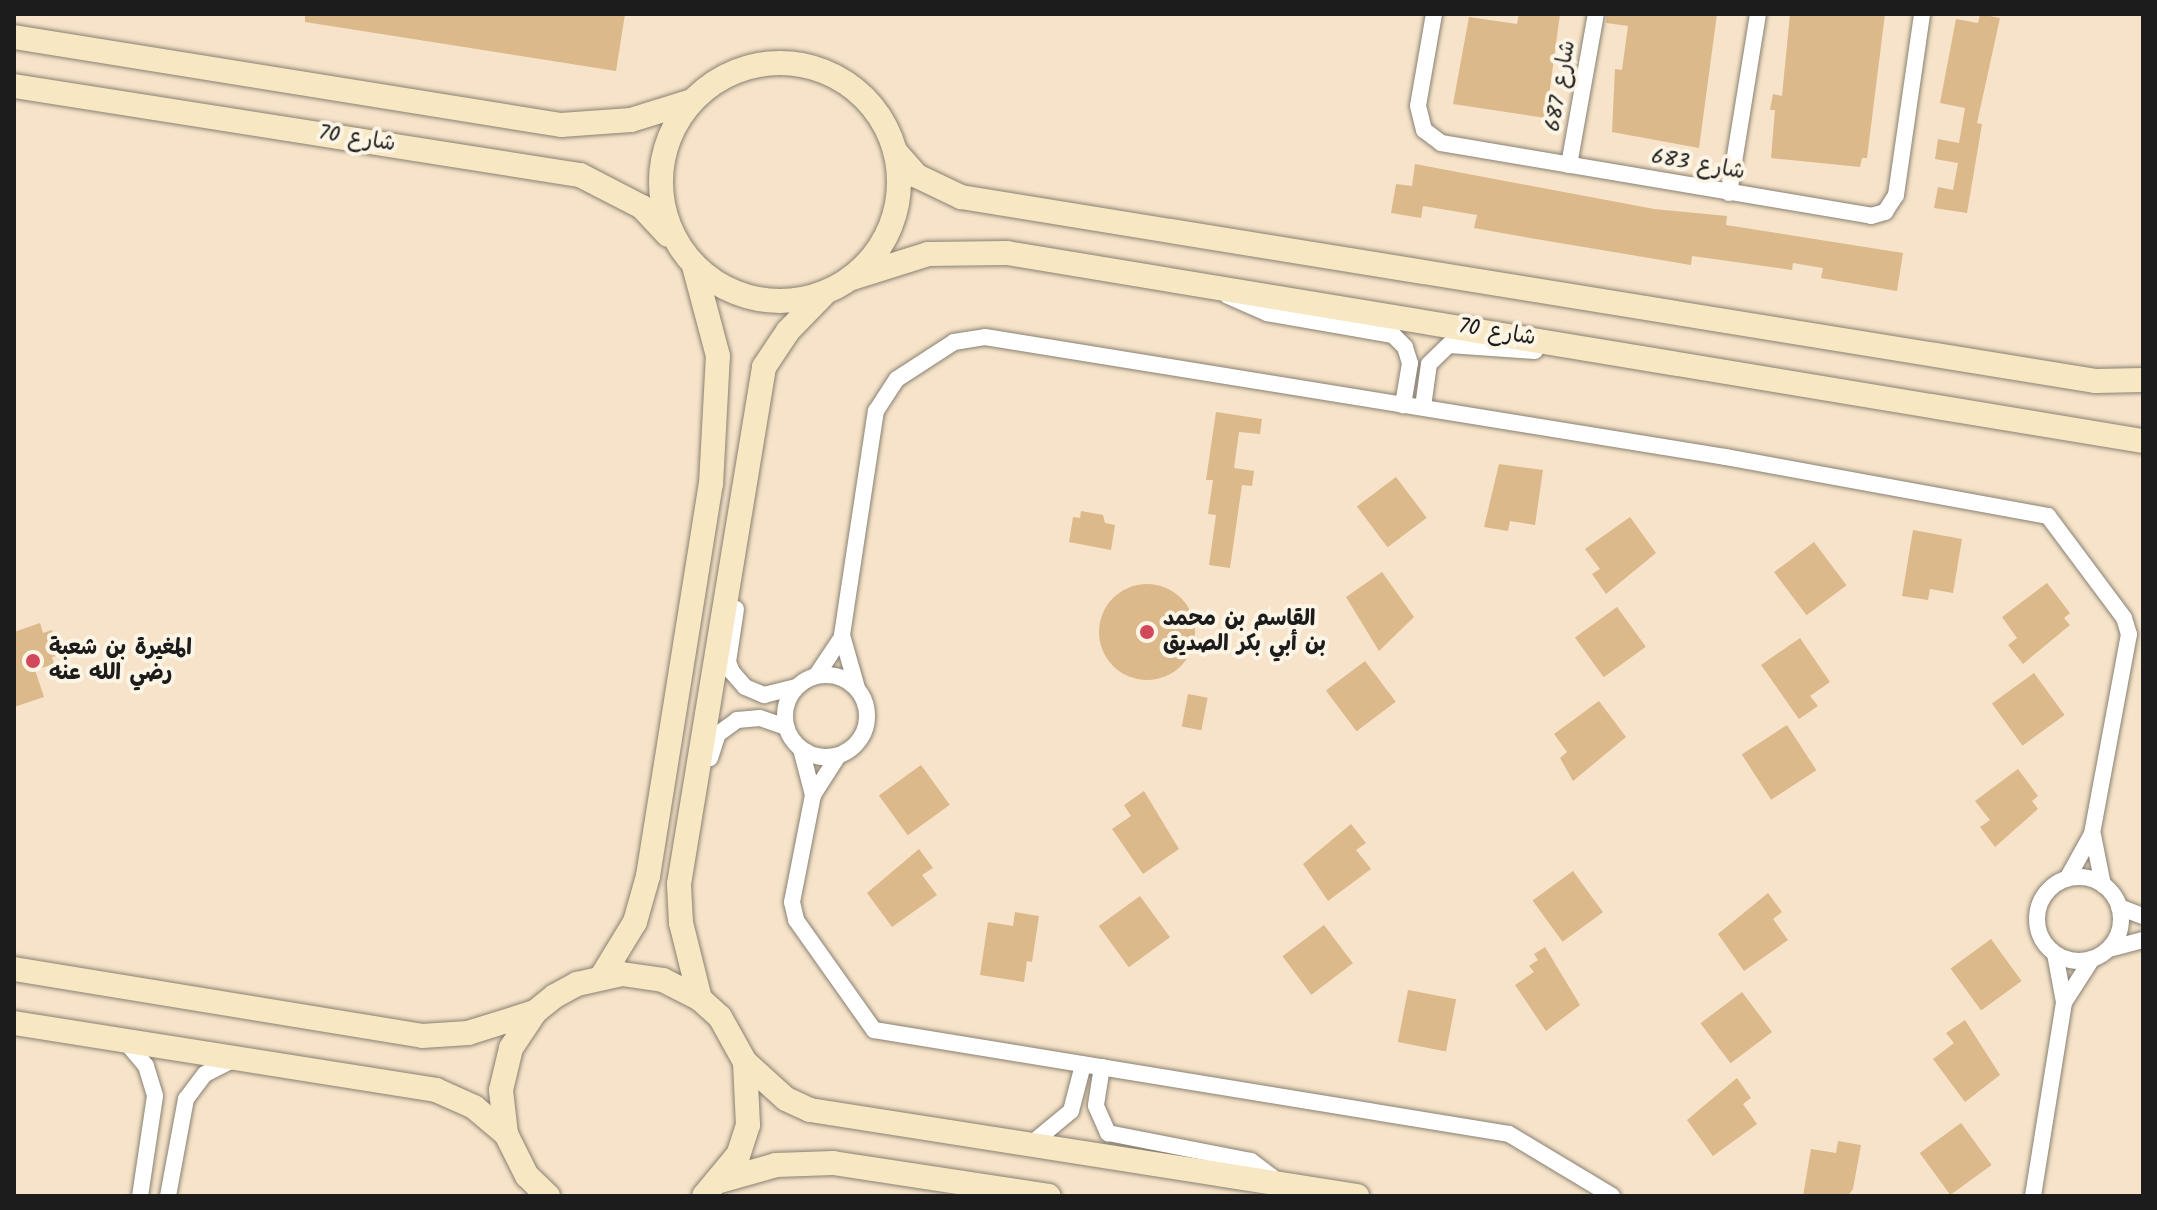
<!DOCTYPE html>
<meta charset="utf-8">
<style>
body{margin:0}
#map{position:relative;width:2157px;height:1210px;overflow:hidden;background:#f6e3c9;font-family:Kalam,"Playpen Sans Arabic",sans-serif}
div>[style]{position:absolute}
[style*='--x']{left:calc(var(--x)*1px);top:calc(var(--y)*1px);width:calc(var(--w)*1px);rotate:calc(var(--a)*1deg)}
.building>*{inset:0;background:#dcb98a;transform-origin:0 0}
.round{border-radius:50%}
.roads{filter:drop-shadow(0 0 2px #898072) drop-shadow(0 0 2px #898072)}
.street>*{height:16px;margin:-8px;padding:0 8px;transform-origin:8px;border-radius:8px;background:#fff}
.street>.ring{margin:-8px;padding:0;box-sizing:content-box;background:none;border:16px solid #fff;border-radius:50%}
.secondary>*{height:24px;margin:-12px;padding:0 12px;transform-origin:12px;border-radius:12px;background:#f7e8c3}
.secondary>.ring{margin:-12px;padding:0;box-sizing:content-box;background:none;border:24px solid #f7e8c3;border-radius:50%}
.dots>*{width:22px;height:22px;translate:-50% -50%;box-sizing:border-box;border:4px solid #fcf5e5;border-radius:50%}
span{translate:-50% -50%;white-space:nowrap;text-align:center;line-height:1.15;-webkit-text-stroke:8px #fcf5e5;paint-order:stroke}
.street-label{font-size:22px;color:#1c1c1c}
.poi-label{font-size:22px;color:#1c1c1c;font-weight:700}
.left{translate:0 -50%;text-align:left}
.frame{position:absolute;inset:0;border:16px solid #1c1c1c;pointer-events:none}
</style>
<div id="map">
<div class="building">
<div style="clip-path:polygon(305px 14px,625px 14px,616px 71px,305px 22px)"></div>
<div style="clip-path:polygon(1519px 14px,1560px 14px,1546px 118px,1453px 104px,1469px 17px,1517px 24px)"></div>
<div style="clip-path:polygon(1607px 14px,1717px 14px,1699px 148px,1612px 132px,1615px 69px,1622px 70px,1628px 26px,1606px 23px)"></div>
<div style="clip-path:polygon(1790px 14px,1885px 14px,1867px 158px,1862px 158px,1860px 167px,1771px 158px,1775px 110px,1770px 110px,1773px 94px,1782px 96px)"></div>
<div style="clip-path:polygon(1980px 14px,2000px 18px,1977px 123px,1982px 124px,1967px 213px,1934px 208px,1938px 187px,1953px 190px,1958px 163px,1935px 159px,1938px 139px,1959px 143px,1965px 108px,1940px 103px,1956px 19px,1978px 23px)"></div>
<div style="clip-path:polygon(1415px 164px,1654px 209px,1727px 216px,1726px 225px,1903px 253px,1897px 291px,1821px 278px,1823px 268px,1793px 263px,1792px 270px,1692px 256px,1691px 265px,1530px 238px,1474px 228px,1477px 215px,1423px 206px,1421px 218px,1391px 213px,1396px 184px,1412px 186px)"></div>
<div style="clip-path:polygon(1216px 412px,1262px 419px,1260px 434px,1239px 432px,1234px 468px,1254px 471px,1252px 486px,1242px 485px,1230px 568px,1209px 565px,1216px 515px,1208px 514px,1213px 480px,1206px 480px)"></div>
<div style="clip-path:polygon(1499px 464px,1543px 470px,1535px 525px,1510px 521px,1508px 531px,1484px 527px)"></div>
<div style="left:1396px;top:477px;width:51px;height:49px;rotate:53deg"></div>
<div style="clip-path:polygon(1081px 511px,1103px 515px,1105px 523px,1115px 525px,1111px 550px,1069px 542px,1073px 517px,1080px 518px)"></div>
<div style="clip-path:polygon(1630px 517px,1656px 553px,1606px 594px,1592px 574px,1600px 569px,1585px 549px)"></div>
<div style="clip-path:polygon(1913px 530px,1962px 539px,1953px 593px,1930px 589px,1928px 600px,1902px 596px)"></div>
<div style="left:1814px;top:542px;width:54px;height:50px;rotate:53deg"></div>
<div style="clip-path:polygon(1382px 572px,1414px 617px,1379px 651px,1346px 597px)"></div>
<div style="clip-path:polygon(2047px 583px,2070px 613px,2064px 618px,2070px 625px,2023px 664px,2008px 645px,2017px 638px,2002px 617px)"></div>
<div class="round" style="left:1099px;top:584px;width:96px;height:96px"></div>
<div style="left:1617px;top:607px;width:49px;height:52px;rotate:54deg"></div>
<div style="clip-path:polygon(40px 623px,43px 633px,52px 630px,60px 655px,52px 657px,54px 664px,35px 670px,44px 697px,14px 707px,14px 632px)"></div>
<div style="clip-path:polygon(1800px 638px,1830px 682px,1810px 696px,1818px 706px,1799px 719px,1761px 665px)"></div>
<div style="left:1365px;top:661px;width:51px;height:49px;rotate:53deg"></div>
<div style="left:2034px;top:673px;width:52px;height:52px;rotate:54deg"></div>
<div style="left:1188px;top:694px;width:20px;height:33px;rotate:11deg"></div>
<div style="clip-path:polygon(1599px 701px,1626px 737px,1573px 781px,1560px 758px,1567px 752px,1554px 734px)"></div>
<div style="left:1787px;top:725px;width:54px;height:54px;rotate:57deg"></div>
<div style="left:921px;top:765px;width:49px;height:52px;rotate:54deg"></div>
<div style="clip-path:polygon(2018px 769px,2038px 796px,2032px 801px,2038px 809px,1995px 847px,1980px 827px,1990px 820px,1975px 801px)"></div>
<div style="clip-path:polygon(1144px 791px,1179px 849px,1143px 874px,1112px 829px,1131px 816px,1124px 805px)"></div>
<div style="clip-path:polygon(1351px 824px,1366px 843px,1356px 850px,1371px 869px,1328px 901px,1303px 864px)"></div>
<div style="clip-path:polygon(919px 849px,933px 868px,922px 875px,937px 895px,892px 927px,867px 893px)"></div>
<div style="left:1573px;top:871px;width:51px;height:50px;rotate:54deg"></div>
<div style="clip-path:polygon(1768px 893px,1782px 912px,1773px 919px,1788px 940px,1744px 971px,1718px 934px)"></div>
<div style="left:1140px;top:896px;width:51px;height:51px;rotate:54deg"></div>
<div style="clip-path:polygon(1015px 912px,1039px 916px,1032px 962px,1027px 961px,1024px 982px,980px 975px,988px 922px,1013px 926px)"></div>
<div style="left:1324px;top:925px;width:48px;height:52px;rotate:53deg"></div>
<div style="left:1991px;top:939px;width:52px;height:50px;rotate:54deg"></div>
<div style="clip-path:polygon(1545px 947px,1580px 1005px,1546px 1031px,1515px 985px,1534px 972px,1529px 966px,1538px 960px,1534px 954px)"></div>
<div style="left:1408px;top:990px;width:49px;height:53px;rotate:11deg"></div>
<div style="left:1742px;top:992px;width:50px;height:52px;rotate:53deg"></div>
<div style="clip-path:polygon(1965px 1020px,2000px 1075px,1965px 1102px,1933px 1059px,1954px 1043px,1946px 1033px)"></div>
<div style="clip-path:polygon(1737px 1078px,1751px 1098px,1743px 1104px,1757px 1124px,1713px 1156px,1687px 1120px)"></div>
<div style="left:1961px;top:1123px;width:52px;height:51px;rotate:54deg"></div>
<div style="clip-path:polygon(1838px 1141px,1861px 1145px,1853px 1189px,1848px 1196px,1803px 1196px,1811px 1149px,1836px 1153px)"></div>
</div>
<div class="roads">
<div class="street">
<div style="--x:1434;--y:14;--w:93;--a:99.9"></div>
<div style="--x:1418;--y:106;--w:25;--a:76"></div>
<div style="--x:1424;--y:130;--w:21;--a:37"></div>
<div style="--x:1441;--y:143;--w:436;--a:9.6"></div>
<div style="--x:1871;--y:216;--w:15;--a:-16"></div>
<div style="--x:1885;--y:212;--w:20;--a:-57"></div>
<div style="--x:1896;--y:195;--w:183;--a:-81.8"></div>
<div style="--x:1569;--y:165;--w:153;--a:-79.9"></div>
<div style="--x:1729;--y:193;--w:181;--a:-80.8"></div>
<div style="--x:1228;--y:296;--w:43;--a:23.6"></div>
<div style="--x:1267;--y:313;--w:128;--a:9.9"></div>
<div style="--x:1393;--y:335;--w:17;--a:45"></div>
<div style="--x:1405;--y:347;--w:17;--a:73"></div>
<div style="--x:1410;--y:363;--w:43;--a:99.5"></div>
<div style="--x:1423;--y:407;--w:43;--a:-82.1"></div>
<div style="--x:1429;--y:364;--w:28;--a:-44"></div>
<div style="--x:1449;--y:345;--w:86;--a:4"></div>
<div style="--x:736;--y:609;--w:54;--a:98.6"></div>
<div style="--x:728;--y:662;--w:11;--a:68"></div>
<div style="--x:732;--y:672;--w:20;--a:49"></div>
<div style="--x:745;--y:687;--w:21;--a:23"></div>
<div style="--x:764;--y:695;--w:33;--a:-14"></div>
<div class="ring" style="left:785px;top:675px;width:66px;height:66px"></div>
<div style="--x:816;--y:676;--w:47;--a:-56.3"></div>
<div style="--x:857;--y:688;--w:55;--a:-105.8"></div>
<div style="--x:842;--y:635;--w:227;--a:-81.4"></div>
<div style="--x:876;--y:411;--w:38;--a:-57"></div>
<div style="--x:897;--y:379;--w:68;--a:-33"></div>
<div style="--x:954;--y:342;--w:31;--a:-9"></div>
<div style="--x:985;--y:337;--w:751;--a:9.2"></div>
<div style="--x:1726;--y:457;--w:327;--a:10.4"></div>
<div style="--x:2048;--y:516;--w:127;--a:53.3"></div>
<div style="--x:2124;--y:618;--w:17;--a:73"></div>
<div style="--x:2129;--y:634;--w:203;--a:100.5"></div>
<div style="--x:2092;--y:834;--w:51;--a:119.1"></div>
<div style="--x:801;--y:749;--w:48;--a:75.4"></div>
<div style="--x:838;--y:756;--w:46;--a:122.7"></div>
<div style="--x:813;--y:795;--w:109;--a:101.1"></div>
<div style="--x:792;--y:902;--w:18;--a:77"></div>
<div style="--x:796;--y:920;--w:135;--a:54.7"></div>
<div style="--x:874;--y:1030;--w:643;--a:9.3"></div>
<div style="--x:1509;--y:1134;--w:120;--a:31"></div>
<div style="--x:710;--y:758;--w:25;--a:-72"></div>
<div style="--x:718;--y:734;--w:24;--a:-36"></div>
<div style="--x:737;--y:720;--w:23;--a:-5"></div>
<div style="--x:760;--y:718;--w:28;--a:19"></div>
<div style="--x:2093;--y:835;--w:51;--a:78.7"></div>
<div class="ring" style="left:2037px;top:877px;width:68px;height:68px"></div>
<div style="--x:2119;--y:907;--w:26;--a:21"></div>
<div style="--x:2109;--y:949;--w:35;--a:-15"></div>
<div style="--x:2065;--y:1001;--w:50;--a:-57.3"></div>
<div style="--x:126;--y:1042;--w:31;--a:50"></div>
<div style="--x:146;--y:1066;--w:31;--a:73"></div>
<div style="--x:155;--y:1096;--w:101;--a:98.5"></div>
<div style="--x:1102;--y:1067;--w:39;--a:99"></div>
<div style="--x:1096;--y:1106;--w:30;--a:66"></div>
<div style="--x:1108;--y:1133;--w:146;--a:11.1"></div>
<div style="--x:1251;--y:1161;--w:39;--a:37"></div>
<div style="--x:1030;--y:1145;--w:53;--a:-39.7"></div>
<div style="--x:1071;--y:1111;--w:48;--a:-75.4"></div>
<div style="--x:168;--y:1196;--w:99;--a:-79.5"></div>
<div style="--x:186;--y:1099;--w:31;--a:-53"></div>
<div style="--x:205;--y:1074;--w:31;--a:-27"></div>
<div style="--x:2033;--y:1196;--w:196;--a:-80.9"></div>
<div style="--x:2064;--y:1002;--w:49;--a:-100.6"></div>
</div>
<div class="secondary">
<div style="--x:14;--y:37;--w:554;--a:9.14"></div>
<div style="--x:561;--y:125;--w:70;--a:-4.1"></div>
<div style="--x:631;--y:120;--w:64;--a:-17.3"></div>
<div class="ring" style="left:661px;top:63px;width:214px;height:214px"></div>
<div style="--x:14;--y:86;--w:573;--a:8.94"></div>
<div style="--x:580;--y:175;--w:70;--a:27.3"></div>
<div style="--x:642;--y:207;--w:38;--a:47"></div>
<div style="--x:895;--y:151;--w:33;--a:49"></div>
<div style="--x:917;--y:176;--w:49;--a:25.5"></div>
<div style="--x:961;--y:197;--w:1150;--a:9.21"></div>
<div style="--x:2096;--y:381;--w:47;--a:-1.2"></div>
<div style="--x:852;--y:278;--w:80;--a:-17.5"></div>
<div style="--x:928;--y:254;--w:79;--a:-0.7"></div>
<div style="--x:1007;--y:253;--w:1151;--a:9.4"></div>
<div style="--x:14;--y:969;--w:413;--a:9.3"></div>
<div style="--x:422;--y:1036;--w:46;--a:-3.7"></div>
<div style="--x:468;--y:1033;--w:70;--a:-17.4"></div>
<div style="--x:602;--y:976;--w:63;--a:-58.6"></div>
<div style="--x:635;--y:922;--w:48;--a:-74.2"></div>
<div style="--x:648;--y:876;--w:397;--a:-80.9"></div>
<div style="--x:711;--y:484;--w:128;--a:-86.9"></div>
<div style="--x:718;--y:356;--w:93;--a:-104.9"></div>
<div style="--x:700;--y:999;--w:78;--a:-104"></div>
<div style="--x:681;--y:923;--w:39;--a:-93"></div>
<div style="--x:679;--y:884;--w:524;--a:-80.66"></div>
<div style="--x:764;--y:367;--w:43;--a:-56.3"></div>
<div style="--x:788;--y:331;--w:52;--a:-45.8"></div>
<div style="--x:14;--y:1023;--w:427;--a:9"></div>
<div style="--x:436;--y:1090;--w:42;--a:24.1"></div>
<div style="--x:474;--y:1107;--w:42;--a:40.2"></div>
<div style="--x:745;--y:1062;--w:55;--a:42.1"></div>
<div style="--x:786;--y:1099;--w:26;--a:25"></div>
<div style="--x:810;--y:1110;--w:554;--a:8.93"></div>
<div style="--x:720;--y:1181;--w:58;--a:-15.9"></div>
<div style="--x:776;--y:1165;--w:57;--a:-2"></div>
<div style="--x:833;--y:1163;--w:218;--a:8.7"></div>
<div style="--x:548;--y:1196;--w:29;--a:-136"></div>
<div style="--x:527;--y:1176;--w:47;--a:-116.6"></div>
<div style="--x:506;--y:1134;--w:44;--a:-96.5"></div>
<div style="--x:501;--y:1090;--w:43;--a:-76.6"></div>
<div style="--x:511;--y:1048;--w:43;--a:-56.3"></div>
<div style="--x:535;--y:1012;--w:26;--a:-39"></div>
<div style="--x:555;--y:996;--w:25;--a:-29"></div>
<div style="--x:577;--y:984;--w:46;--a:-12.5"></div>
<div style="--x:622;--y:974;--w:41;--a:8.3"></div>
<div style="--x:663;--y:980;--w:42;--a:27.2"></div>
<div style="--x:700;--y:999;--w:27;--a:42"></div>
<div style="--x:720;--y:1017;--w:51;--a:60.9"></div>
<div style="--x:745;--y:1062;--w:63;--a:87.3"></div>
<div style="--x:748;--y:1125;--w:32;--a:108"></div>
<div style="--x:738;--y:1155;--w:53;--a:129.7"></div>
</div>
</div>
<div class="dots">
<div style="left:1147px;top:632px;background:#d1495b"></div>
<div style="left:33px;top:661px;background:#d1495b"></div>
</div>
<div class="street-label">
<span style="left:1561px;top:86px;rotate:-80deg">شارع 687</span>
<span style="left:357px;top:139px;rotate:9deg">شارع 70</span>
<span style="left:1698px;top:165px;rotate:10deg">شارع 683</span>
<span style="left:1497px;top:333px;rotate:9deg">شارع 70</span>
</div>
<div class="poi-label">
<span class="left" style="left:1163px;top:632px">القاسم بن محمد<br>بن أبي بكر الصديق</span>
<span class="left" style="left:49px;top:661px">المغيرة بن شعبة<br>رضي الله عنه</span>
</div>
<div class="frame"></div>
</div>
